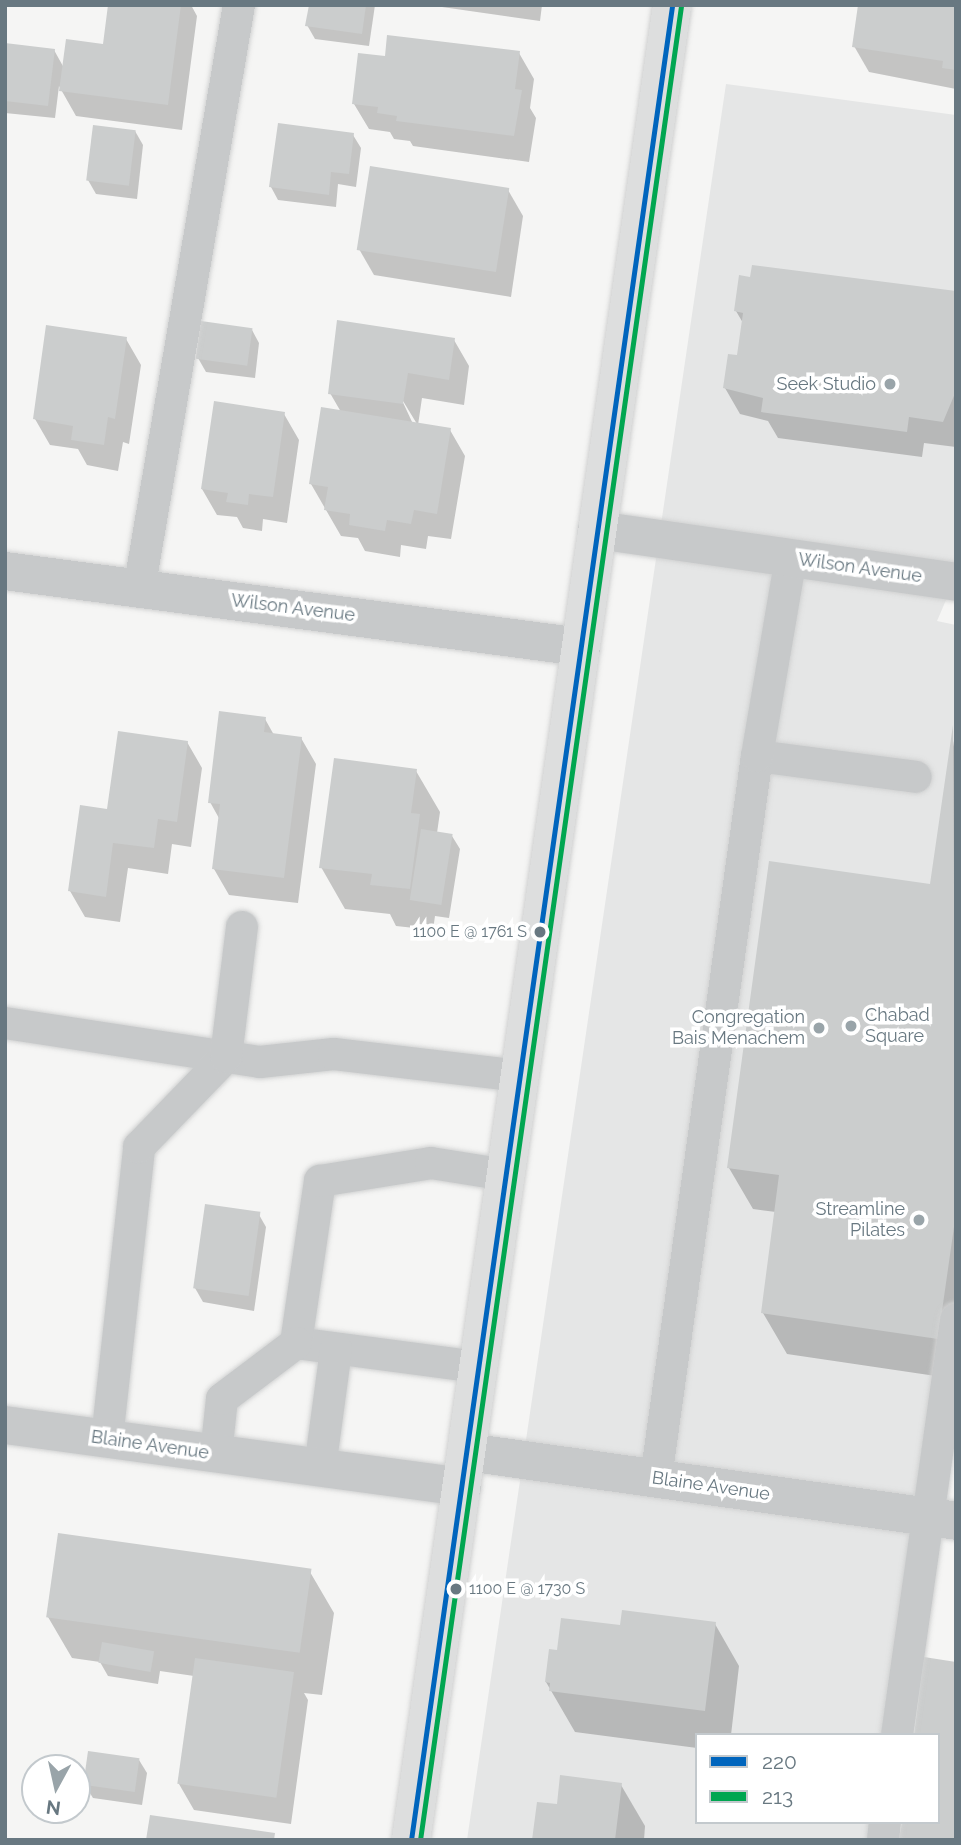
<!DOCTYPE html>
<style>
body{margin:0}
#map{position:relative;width:961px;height:1845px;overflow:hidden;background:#f5f5f4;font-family:Raleway,sans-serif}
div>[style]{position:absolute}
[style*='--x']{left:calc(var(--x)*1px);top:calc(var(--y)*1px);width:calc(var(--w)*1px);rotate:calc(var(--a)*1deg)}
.built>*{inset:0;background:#e5e6e6}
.shadow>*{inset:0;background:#0003}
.building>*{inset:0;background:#cbcdcd;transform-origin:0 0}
.roads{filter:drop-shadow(0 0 2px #d1d2d2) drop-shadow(0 0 2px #d1d2d2)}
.lane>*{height:32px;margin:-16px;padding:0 16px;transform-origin:16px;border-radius:16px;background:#c7c9ca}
.street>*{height:38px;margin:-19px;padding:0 19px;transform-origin:19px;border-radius:19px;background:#c7c9ca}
.secondary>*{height:38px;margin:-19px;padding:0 19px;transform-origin:19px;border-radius:19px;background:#dddede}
.bus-1>*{height:5px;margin:-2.5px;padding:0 2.5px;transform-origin:2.5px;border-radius:2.5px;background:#0065bd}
.bus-2>*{height:5px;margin:-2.5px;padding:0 2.5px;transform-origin:2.5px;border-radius:2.5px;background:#00a651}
.dots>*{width:19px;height:19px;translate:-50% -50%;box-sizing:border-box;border:4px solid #fff;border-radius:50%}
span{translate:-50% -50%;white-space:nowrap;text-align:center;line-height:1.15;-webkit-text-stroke:7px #fff;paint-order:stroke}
.bus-label{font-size:16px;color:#687881}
.right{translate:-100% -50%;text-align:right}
.left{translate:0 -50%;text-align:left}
.poi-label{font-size:18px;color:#687881}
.street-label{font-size:18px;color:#687881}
.frame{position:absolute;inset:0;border:7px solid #687881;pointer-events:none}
.legend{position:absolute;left:695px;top:1733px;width:245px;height:91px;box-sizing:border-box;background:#fff;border:2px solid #c3c9cd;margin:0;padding:9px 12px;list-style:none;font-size:21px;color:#687881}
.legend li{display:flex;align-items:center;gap:14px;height:35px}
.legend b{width:35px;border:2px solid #c3c9cd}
.north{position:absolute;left:21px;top:1754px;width:70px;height:70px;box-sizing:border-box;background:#fff;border:2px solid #c3c9cd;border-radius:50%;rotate:188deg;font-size:19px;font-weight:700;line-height:28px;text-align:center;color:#687881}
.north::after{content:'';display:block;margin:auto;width:24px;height:32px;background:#99a4a9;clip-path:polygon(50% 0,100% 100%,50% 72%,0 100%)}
</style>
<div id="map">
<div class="built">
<div style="clip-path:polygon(726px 84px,956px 115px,956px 577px,937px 621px,956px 625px,956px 1382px,894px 1735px,697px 1735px,697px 1822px,878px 1822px,875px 1840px,467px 1840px)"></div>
</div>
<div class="shadow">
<div style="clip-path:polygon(110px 5px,191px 5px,197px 16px,182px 130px,76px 116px,59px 86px,55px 118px,5px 113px,5px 45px,54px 50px,64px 68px,105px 46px)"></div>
<div style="clip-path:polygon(310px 5px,375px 5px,369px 46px,315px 39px,307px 25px)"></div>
<div style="clip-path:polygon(428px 5px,542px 5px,540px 21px)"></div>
<div style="clip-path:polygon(956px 5px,956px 89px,869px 72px,854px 46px)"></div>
<div style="clip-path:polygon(519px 53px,534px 79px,530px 108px,536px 118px,529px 162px,413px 146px,410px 141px,394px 139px,390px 132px,369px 129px,354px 104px,387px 58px)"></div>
<div style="clip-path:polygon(135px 131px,143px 145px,137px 199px,96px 194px,88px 180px)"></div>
<div style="clip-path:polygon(353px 135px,361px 148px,356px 187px,338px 184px,336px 207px,278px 200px,271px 187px)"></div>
<div style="clip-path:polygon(508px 190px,523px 216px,511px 297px,374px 275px,359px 249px)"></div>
<div style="clip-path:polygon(956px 292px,956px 447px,924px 443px,922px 457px,778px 438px,768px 421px,740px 414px,725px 388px,738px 357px,743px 323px,736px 311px)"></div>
<div style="clip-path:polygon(252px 330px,259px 343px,255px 378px,206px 372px,198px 358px)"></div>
<div style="clip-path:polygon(126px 339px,141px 365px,129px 444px,123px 442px,118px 471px,87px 465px,78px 449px,50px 445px,35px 419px)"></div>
<div style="clip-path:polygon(evenodd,454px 340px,469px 366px,464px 405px,422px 398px,418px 425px,450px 430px,465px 456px,451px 539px,428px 536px,426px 549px,401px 545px,400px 557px,365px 551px,358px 538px,341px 536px,311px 484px,341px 412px,330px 393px,454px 340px,400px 396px,417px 424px,413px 424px,400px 396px)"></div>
<div style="clip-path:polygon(284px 414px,299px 440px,287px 523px,263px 519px,262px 531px,243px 528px,237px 517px,217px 515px,202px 489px)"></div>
<div style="clip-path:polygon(265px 719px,274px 735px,301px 738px,316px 764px,298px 903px,229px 895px,214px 869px,220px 820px,210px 802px)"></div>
<div style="clip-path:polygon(956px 728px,956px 1379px,787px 1354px,763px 1313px,776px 1212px,753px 1209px,729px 1168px,931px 886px)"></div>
<div style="clip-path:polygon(187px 742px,202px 768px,191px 847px,172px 844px,168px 874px,128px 868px,120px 922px,85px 917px,70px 891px,109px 811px)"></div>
<div style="clip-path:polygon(416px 771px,440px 812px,437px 833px,452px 836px,460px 849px,449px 918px,435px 916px,433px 930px,396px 926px,390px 914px,345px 909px,321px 867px)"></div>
<div style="clip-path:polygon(258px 1213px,266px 1227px,254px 1311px,203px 1302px,195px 1288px)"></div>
<div style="clip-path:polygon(310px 1572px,334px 1613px,322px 1695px,304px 1693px,308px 1700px,291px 1824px,194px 1810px,179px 1784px,194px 1676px,160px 1671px,158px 1684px,108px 1676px,100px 1662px,72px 1658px,48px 1617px)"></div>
<div style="clip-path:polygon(715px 1624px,739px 1666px,731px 1735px,697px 1735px,697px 1748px,575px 1732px,546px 1682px,559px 1652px,622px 1627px)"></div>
<div style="clip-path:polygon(139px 1760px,147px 1773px,142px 1805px,93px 1798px,85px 1785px)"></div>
<div style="clip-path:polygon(621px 1785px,645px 1826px,644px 1840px,534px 1840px,558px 1806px)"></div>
</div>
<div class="building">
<div style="clip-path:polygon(108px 5px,181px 5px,168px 105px,59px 91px,66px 39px,103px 44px)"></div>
<div style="clip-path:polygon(309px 5px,366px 5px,362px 34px,305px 26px)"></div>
<div style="clip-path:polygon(858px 5px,956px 5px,956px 70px,942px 68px,943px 61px,852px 47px)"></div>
<div style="clip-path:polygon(387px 35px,520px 51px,515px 89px,522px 90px,514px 136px,396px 121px,397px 116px,377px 113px,378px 107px,352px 104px,358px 53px,385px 56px)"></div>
<div style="clip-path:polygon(5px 43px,55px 49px,48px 106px,5px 101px)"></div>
<div style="clip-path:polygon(278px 123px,354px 133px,349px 174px,331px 172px,329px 195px,269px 187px)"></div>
<div style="left:93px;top:125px;width:43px;height:56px;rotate:7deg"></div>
<div style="left:370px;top:166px;width:141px;height:85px;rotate:9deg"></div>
<div style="clip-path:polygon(752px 265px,956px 291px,956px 391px,943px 422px,909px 417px,907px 432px,761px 412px,763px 398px,723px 388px,728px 354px,737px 355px,743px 313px,734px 311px,739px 275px,750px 277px)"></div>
<div style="clip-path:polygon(337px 320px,455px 338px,449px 380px,408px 373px,403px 404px,328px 394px)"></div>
<div style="left:201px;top:321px;width:52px;height:38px;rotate:8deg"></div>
<div style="clip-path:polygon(46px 325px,127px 337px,115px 419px,108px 417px,104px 445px,71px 440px,73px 426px,33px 419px)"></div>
<div style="clip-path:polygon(214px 401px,285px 412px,273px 497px,249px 494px,248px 505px,226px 502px,228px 493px,201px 489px)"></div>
<div style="clip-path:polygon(321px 407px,451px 428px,437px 514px,414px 510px,411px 524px,387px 520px,385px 531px,349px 525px,350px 514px,324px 510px,328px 487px,309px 484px)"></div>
<div style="clip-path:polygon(219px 711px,266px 717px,264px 732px,302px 737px,284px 878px,212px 869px,220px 804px,208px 803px)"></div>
<div style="clip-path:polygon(953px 725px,956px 1213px,938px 1339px,761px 1313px,779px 1175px,727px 1168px,769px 861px,930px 884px)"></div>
<div style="clip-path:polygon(118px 731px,188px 741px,177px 822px,158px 819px,154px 848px,113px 843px,106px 897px,68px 891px,80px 805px,107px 809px)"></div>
<div style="clip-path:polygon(334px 758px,417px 769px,411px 813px,420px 814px,410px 889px,370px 885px,372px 874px,319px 868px)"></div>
<div style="left:421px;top:829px;width:32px;height:72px;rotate:9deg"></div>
<div style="left:205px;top:1204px;width:56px;height:85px;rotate:8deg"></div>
<div style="left:58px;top:1533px;width:256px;height:85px;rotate:8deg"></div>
<div style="clip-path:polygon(622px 1610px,716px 1622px,705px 1711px,549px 1691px,550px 1683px,545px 1682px,549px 1649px,557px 1650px,561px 1618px,620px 1625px)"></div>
<div style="left:102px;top:1642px;width:53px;height:21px;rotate:10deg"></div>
<div style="clip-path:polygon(924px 1657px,956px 1662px,956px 1840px,899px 1840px,902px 1822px,938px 1822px,938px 1735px,914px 1735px)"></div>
<div style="left:195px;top:1658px;width:100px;height:127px;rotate:8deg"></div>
<div style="left:88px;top:1751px;width:52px;height:34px;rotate:8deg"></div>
<div style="clip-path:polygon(560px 1775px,622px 1783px,615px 1840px,532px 1840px,537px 1802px,557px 1804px)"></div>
<div style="clip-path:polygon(150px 1815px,275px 1833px,274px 1840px,146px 1840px)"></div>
</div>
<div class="roads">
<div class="lane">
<div style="--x:139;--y:590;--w:593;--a:-80.3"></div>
<div style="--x:757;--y:756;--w:160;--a:7.5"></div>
<div style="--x:5;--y:1023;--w:258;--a:8.7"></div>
<div style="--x:260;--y:1062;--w:74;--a:-6.2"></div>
<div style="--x:334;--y:1054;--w:187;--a:6.7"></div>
<div style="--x:478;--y:1367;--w:184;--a:-172.5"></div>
<div style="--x:296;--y:1343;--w:164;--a:-81.6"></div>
<div style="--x:320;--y:1181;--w:112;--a:-9.2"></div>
<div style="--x:431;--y:1163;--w:76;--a:9.1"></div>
<div style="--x:107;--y:1439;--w:294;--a:-83.7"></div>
<div style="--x:139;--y:1147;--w:125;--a:-46"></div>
<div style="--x:226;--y:1057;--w:131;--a:-83"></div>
<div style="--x:216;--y:1454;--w:55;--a:-83.8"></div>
<div style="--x:222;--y:1399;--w:93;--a:-37.1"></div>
<div style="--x:320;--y:1468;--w:120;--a:-82.3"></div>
<div style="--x:656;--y:1478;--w:729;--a:-82.04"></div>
<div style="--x:757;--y:756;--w:201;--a:-80.3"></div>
<div style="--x:897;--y:1735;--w:420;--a:-81.9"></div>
<div style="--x:883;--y:1840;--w:18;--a:-84"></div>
</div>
<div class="street">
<div style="--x:597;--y:530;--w:363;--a:8.2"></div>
<div style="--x:5;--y:571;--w:581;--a:7.52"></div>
<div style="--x:5;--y:1425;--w:461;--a:7.7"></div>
<div style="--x:467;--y:1452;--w:494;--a:8"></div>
</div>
<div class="secondary">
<div style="--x:411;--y:1840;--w:1853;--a:-81.9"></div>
</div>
</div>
<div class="bus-1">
<div style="--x:411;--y:1840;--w:1853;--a:-81.9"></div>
</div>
<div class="bus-2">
<div style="--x:420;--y:1840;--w:1852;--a:-81.9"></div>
</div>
<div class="dots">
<div style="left:890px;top:384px;background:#99a4a9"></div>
<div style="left:540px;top:932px;background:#687881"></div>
<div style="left:851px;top:1026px;background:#99a4a9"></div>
<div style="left:819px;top:1028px;background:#99a4a9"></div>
<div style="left:919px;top:1220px;background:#99a4a9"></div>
<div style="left:456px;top:1589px;background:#687881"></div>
</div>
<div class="bus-label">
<span class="right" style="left:527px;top:932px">1100 E @ 1761 S</span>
<span class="left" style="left:469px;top:1589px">1100 E @ 1730 S</span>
</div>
<div class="poi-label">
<span class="right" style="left:876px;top:384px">Seek Studio</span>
<span class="left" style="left:865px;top:1026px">Chabad<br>Square</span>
<span class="right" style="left:805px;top:1028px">Congregation<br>Bais Menachem</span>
<span class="right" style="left:905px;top:1220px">Streamline<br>Pilates</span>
</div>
<div class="street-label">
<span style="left:860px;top:568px;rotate:8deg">Wilson Avenue</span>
<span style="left:293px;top:608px;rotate:7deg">Wilson Avenue</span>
<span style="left:150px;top:1445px;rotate:8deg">Blaine Avenue</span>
<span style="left:711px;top:1486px;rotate:8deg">Blaine Avenue</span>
</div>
<div class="frame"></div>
<ul class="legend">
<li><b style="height:9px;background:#0065bd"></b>220</li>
<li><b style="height:9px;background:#00a651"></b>213</li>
</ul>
<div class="north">N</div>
</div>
